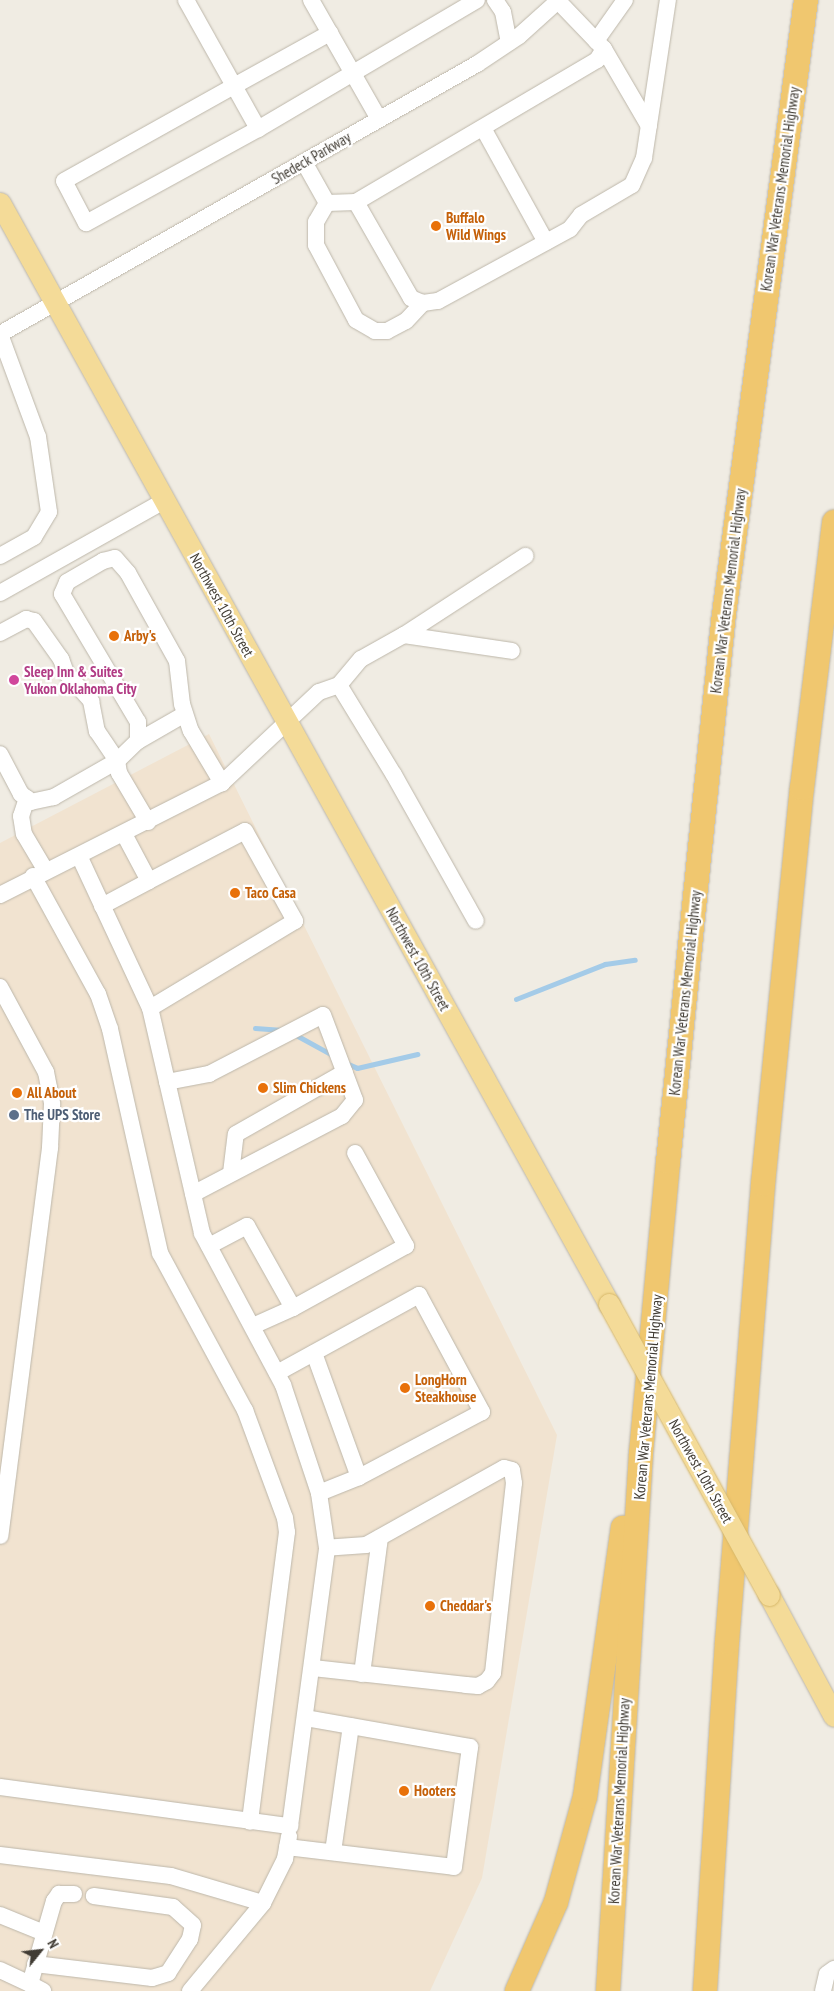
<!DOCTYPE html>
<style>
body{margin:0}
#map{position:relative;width:834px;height:1991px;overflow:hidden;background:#f0ece3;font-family:"PT Sans Narrow",sans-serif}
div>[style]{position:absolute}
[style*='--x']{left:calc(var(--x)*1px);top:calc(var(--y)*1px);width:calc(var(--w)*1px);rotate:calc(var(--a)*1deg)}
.commercial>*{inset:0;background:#f1e3d0}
.stream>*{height:5px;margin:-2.5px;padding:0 2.5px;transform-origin:2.5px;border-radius:2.5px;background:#a4cbe8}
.roads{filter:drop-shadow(0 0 1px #bdb7aa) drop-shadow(0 0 1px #bdb7aa)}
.minor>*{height:16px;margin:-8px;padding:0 8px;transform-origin:8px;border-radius:8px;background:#fff}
.major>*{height:21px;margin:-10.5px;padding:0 10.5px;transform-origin:10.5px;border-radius:10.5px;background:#f4db98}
.highway>*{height:24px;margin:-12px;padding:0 12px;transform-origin:12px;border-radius:12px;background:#f0c76f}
.bridges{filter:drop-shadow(0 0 1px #d7b86a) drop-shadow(0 0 1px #d7b86a)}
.major-bridge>*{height:21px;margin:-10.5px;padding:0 10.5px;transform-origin:10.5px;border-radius:10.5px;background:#f4db98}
.dots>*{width:14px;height:14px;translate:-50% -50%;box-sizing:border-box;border:2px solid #fff;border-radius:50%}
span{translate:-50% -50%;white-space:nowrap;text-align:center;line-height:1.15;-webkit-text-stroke:4.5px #fff;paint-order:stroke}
.street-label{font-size:15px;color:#413c34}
.food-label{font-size:15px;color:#c56008;font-weight:700}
.left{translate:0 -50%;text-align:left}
.hotel-label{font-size:15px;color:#b23c85;font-weight:700}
.service-label{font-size:15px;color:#4e5e75;font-weight:700}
.north{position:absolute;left:15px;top:1926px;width:50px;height:50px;-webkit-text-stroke:4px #fff;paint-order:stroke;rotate:61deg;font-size:14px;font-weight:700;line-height:20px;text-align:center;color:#413c34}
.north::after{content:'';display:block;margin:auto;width:18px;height:22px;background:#413c34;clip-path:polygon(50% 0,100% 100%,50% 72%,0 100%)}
</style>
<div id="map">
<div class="commercial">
<div style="clip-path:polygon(209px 734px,557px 1435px,482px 1878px,430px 1991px,0 1991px,0 843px)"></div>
</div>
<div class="stream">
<div style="--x:516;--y:999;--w:96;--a:-21.5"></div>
<div style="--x:605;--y:964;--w:30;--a:-8"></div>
<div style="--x:255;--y:1028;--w:31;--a:4"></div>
<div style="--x:294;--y:1034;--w:46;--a:28.8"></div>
<div style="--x:346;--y:1063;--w:12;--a:24"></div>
<div style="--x:357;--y:1068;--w:62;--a:-13.1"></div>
</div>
<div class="roads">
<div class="minor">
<div style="--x:186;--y:0;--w:148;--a:60.8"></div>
<div style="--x:258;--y:129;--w:196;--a:151.3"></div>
<div style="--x:86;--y:223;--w:47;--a:-117.6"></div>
<div style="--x:64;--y:181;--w:195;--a:-29.2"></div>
<div style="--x:234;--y:86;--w:110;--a:-28.9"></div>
<div style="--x:311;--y:0;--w:137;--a:60.3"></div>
<div style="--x:495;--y:0;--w:14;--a:56"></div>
<div style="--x:503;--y:12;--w:31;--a:79"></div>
<div style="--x:596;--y:41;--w:50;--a:-54.7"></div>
<div style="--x:604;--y:49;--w:89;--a:59.7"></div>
<div style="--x:483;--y:128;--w:130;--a:61.1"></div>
<div style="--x:258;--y:129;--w:254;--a:-30.5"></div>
<div style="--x:304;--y:162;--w:47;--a:60.7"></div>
<div style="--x:327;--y:203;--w:29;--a:-2"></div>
<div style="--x:356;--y:202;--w:280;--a:-30.5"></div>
<div style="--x:597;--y:60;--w:13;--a:-58"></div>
<div style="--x:604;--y:49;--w:66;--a:-133.8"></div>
<div style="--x:356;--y:202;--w:111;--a:60.2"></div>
<div style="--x:411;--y:298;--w:13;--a:23"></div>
<div style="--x:423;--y:303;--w:15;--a:-8"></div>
<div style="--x:438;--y:301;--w:150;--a:-28.6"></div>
<div style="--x:570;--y:229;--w:18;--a:-52"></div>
<div style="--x:581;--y:215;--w:59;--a:-30.5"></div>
<div style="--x:632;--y:185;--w:30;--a:-66"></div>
<div style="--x:644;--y:158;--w:160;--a:-81.4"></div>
<div style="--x:327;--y:203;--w:22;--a:120"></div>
<div style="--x:316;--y:222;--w:23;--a:90"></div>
<div style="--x:316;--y:245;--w:85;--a:61.9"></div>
<div style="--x:356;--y:320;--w:22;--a:30"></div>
<div style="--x:375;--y:331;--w:12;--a:0"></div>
<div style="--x:387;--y:331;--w:21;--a:-28"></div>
<div style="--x:406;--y:321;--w:25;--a:-47"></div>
<div style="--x:0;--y:556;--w:39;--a:-29"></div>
<div style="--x:34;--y:537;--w:29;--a:-59"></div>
<div style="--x:49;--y:512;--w:76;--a:-98.3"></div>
<div style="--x:38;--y:437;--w:110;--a:-110.3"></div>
<div style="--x:0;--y:334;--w:548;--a:-29.51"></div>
<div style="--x:477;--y:64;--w:50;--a:-33.7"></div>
<div style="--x:519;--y:36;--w:54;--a:-42"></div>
<div style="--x:0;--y:593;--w:188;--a:-29.3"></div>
<div style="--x:0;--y:633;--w:30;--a:-28"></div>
<div style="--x:26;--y:619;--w:8;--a:14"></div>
<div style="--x:34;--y:621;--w:47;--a:54.6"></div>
<div style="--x:61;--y:659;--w:15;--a:70"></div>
<div style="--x:66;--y:673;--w:38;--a:48"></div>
<div style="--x:91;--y:701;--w:31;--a:79"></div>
<div style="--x:97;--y:731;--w:36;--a:56"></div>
<div style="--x:117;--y:761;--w:73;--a:150.3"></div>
<div style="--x:54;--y:797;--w:24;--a:168"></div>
<div style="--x:31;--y:802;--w:13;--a:-141"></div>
<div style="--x:21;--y:794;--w:45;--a:-117.7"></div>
<div style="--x:404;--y:635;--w:145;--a:-33.1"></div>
<div style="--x:339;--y:685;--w:34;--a:-50"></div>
<div style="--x:361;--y:659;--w:49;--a:-29.2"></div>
<div style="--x:404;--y:635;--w:109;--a:8.4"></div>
<div style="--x:138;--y:741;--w:54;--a:-29.9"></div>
<div style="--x:27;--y:798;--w:19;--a:108"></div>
<div style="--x:21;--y:816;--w:18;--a:81"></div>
<div style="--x:24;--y:834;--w:43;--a:59.3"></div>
<div style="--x:148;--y:822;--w:57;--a:-120.6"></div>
<div style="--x:119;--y:773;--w:12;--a:-99"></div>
<div style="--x:117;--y:761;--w:29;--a:-44"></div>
<div style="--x:138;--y:741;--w:19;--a:-90"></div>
<div style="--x:138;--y:722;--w:149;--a:-120.7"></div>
<div style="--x:62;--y:594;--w:13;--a:-67"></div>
<div style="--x:67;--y:582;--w:42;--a:-30.3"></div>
<div style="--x:103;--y:561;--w:12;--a:-14"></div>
<div style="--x:115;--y:558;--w:20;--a:49"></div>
<div style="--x:128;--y:573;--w:101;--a:60.9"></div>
<div style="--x:177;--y:661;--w:43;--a:83.4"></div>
<div style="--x:182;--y:704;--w:28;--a:72"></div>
<div style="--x:191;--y:731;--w:61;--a:59.2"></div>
<div style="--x:33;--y:876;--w:135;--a:61.2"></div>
<div style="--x:98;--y:994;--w:37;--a:71"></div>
<div style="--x:110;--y:1029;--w:230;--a:77.4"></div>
<div style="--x:160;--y:1253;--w:179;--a:61.6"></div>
<div style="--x:245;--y:1410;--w:115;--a:69.7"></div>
<div style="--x:285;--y:1518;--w:14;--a:82"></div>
<div style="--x:287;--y:1532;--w:292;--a:97.3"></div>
<div style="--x:149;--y:881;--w:108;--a:-27.5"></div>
<div style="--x:245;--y:831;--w:103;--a:60.9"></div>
<div style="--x:295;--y:921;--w:169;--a:149"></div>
<div style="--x:0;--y:895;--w:249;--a:-26.8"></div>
<div style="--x:222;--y:783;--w:133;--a:-43.2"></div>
<div style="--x:319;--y:692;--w:21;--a:-19"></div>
<div style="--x:339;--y:685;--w:105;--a:58.6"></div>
<div style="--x:394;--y:775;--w:167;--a:60.7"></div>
<div style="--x:102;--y:906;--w:53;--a:-28"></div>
<div style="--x:149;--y:881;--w:53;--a:-118"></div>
<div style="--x:0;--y:987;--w:97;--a:61.6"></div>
<div style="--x:46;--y:1072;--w:33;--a:79"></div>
<div style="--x:52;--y:1104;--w:44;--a:92.6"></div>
<div style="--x:50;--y:1148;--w:391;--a:97.3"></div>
<div style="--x:167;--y:1082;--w:43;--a:-10.8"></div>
<div style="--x:209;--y:1074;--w:128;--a:-27.4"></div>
<div style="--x:323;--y:1015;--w:91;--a:69.4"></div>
<div style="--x:355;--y:1100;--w:21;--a:129"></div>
<div style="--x:342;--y:1116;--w:168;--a:152.4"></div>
<div style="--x:231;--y:1173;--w:39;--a:-83"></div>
<div style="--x:236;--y:1134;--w:125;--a:-29.6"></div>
<div style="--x:209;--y:1246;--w:43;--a:-27.8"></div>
<div style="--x:247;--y:1226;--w:94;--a:60.7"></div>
<div style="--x:293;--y:1308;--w:44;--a:155.8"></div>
<div style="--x:293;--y:1308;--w:129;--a:-28.8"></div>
<div style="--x:406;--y:1246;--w:106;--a:-118.7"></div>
<div style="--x:314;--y:1353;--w:132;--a:70.1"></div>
<div style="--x:277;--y:1373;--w:162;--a:-28.8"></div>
<div style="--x:419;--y:1295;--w:133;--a:61.7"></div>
<div style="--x:482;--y:1412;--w:139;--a:152.1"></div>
<div style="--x:359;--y:1477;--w:43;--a:158.2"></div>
<div style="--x:313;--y:1668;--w:154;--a:6.3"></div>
<div style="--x:466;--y:1685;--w:12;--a:5"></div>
<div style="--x:478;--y:1686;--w:10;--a:-29"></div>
<div style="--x:487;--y:1681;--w:10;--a:-53"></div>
<div style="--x:493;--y:1673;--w:191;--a:-83.7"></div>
<div style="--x:514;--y:1483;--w:13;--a:-99"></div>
<div style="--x:512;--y:1470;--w:8;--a:-166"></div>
<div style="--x:504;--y:1468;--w:158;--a:150.8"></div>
<div style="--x:366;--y:1545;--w:39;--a:176"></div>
<div style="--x:362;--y:1674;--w:137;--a:-82.5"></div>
<div style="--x:0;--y:1787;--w:293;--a:7.7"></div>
<div style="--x:290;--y:1826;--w:280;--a:-82.4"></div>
<div style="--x:327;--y:1548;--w:56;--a:-98.3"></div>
<div style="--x:319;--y:1493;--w:114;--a:-108.4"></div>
<div style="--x:283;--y:1385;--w:172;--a:-118.1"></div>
<div style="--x:202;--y:1233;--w:231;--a:-103"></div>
<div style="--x:150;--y:1008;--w:168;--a:-115"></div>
<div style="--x:287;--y:1847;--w:168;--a:6.8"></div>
<div style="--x:454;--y:1867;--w:121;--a:-82.4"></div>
<div style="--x:470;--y:1747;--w:167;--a:-170"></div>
<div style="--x:333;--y:1852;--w:127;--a:-81.9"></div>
<div style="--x:0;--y:1855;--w:172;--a:7"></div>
<div style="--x:171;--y:1876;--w:96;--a:16.4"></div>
<div style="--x:0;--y:1915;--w:48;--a:22.2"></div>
<div style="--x:35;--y:1964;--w:118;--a:6.8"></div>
<div style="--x:152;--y:1978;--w:17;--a:-17"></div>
<div style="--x:168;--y:1973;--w:40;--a:-57.1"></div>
<div style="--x:190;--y:1939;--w:14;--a:-78"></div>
<div style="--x:193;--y:1925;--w:27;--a:-138"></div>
<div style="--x:173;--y:1907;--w:80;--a:-172.1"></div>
<div style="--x:0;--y:1970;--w:33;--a:25"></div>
<div style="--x:30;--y:1984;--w:86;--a:-73.9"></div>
<div style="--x:54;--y:1901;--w:9;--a:-54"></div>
<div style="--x:59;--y:1894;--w:15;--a:0"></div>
<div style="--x:30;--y:1984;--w:15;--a:28"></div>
<div style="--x:190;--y:1991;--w:114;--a:-50.3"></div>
<div style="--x:263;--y:1903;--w:49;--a:-63.4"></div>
<div style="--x:285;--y:1859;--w:23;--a:-80"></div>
<div style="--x:823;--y:1991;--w:17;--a:-77"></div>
<div style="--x:827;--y:1974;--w:9;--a:-36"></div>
</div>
<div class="major">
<div style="--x:0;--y:203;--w:1258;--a:61.05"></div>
<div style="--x:769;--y:1595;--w:137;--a:61.8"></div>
</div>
<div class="highway">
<div style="--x:517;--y:1991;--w:97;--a:-66.3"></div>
<div style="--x:556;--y:1902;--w:109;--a:-74.6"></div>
<div style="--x:585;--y:1797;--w:272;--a:-82"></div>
<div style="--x:608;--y:1991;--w:539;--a:-86.49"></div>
<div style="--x:641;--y:1453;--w:292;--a:-84.7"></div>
<div style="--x:668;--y:1162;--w:543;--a:-84.18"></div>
<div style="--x:723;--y:622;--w:628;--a:-82.4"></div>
<div style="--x:705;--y:1991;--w:350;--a:-86.4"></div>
<div style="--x:727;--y:1642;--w:459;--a:-85.5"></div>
<div style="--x:763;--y:1184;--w:398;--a:-84.4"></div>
<div style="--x:802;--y:788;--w:268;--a:-83.1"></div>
</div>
</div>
<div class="bridges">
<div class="major-bridge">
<div style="--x:609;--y:1304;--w:332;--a:61.2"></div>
</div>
</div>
<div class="dots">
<div style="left:436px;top:226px;background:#e8710a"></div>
<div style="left:114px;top:636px;background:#e8710a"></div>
<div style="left:14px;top:680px;background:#d1479c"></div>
<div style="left:235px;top:893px;background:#e8710a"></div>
<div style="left:263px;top:1088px;background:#e8710a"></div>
<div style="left:17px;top:1093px;background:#e8710a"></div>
<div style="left:14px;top:1115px;background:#5c6f8a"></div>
<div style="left:405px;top:1388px;background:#e8710a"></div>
<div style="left:430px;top:1606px;background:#e8710a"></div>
<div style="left:404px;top:1791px;background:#e8710a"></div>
</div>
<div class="street-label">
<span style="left:311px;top:158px;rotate:-30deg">Shedeck Parkway</span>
<span style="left:780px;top:189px;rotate:-82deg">Korean War Veterans Memorial Highway</span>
<span style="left:728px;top:591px;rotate:-83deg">Korean War Veterans Memorial Highway</span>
<span style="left:222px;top:605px;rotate:61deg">Northwest 10th Street</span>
<span style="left:418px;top:959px;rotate:61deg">Northwest 10th Street</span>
<span style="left:685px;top:993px;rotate:-84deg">Korean War Veterans Memorial Highway</span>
<span style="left:648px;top:1397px;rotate:-85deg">Korean War Veterans Memorial Highway</span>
<span style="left:701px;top:1471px;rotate:61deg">Northwest 10th Street</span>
<span style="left:619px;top:1801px;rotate:-87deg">Korean War Veterans Memorial Highway</span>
</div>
<div class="food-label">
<span class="left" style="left:446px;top:226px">Buffalo<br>Wild Wings</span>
<span class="left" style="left:124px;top:636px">Arby's</span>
<span class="left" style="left:245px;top:893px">Taco Casa</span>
<span class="left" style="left:273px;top:1088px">Slim Chickens</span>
<span class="left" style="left:27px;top:1093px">All About</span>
<span class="left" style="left:415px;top:1388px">LongHorn<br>Steakhouse</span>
<span class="left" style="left:440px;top:1606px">Cheddar's</span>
<span class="left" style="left:414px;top:1791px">Hooters</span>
</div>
<div class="hotel-label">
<span class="left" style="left:24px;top:680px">Sleep Inn &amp; Suites<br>Yukon Oklahoma City</span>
</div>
<div class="service-label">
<span class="left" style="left:24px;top:1115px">The UPS Store</span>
</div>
<div class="north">N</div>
</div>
